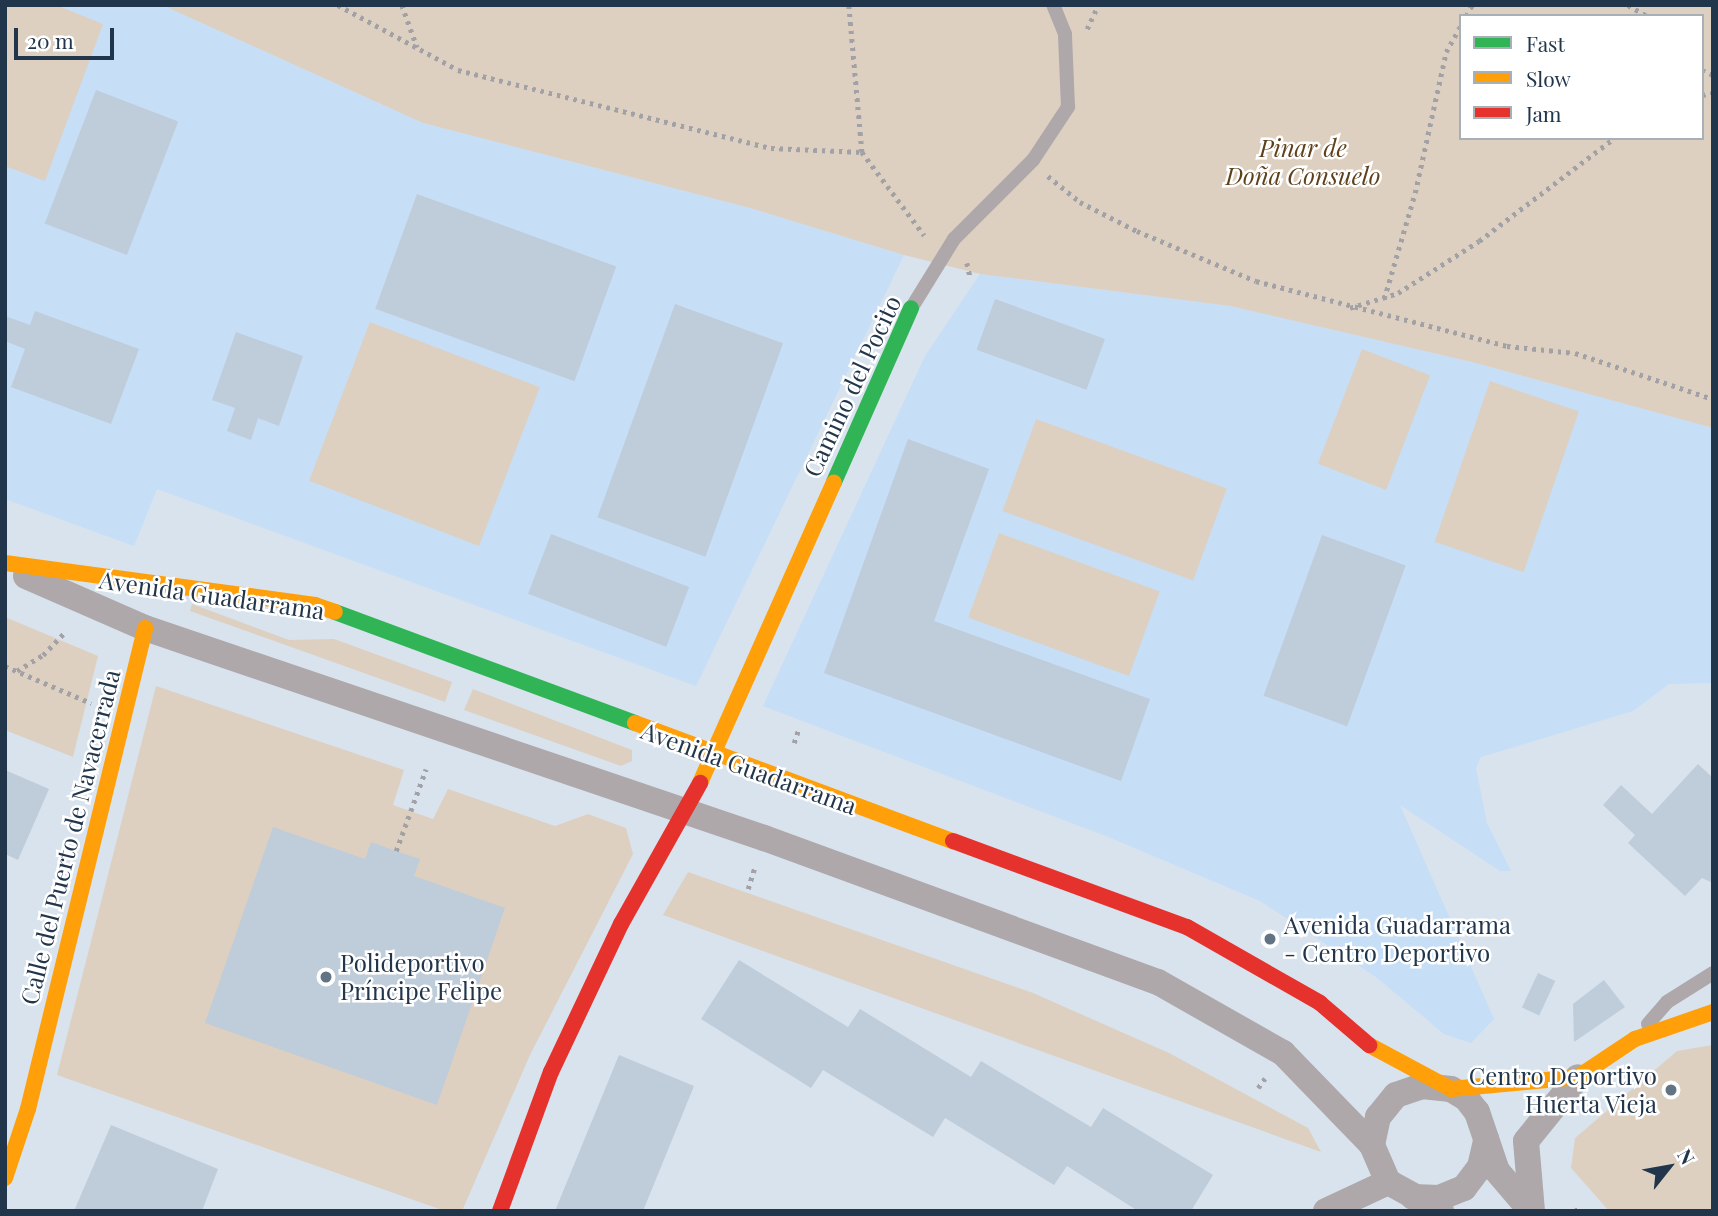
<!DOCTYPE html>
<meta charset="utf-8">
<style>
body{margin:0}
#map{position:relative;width:1718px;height:1216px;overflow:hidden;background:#d8e3ee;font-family:"Playfair Display",serif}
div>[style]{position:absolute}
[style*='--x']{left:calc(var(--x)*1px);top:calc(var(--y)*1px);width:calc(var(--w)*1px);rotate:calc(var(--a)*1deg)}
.built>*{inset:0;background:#c6def6}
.green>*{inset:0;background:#ddd0c1;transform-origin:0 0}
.building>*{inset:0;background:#bfccda;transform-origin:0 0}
.path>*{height:4.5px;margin-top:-2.25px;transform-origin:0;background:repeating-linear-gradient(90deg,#a2a1a6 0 3.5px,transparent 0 8.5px)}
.lane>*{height:14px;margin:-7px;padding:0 7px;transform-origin:7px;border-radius:7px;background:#aea8aa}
.street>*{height:26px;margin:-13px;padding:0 13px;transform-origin:13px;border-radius:13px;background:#aea8aa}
.fast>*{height:16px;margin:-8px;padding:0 8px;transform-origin:8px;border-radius:8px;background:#30b455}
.slow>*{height:16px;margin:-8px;padding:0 8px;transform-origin:8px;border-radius:8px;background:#ff9f0a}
.jam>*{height:16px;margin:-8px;padding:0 8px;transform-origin:8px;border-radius:8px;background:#e5322d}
.dots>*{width:19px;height:19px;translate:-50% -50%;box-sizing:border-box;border:4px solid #fff;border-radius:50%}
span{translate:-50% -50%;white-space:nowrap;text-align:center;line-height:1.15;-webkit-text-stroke:5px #fff;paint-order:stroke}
.park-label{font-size:24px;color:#5e401b;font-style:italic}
.street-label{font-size:24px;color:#22364b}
.poi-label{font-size:24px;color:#22364b}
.left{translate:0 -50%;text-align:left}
.right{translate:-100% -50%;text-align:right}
.frame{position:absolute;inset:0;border:7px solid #22364b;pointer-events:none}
.legend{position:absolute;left:1459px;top:14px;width:245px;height:126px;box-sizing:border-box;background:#fff;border:2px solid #a7afb7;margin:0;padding:9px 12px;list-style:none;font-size:21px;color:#22364b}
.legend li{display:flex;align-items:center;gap:14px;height:35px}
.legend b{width:35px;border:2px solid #a7afb7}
.north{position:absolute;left:1634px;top:1132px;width:70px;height:70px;-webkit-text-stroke:5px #fff;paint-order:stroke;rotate:59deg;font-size:19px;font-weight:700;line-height:28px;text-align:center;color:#22364b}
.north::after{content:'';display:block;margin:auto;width:24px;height:32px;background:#22364b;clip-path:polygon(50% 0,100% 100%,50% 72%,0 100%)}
.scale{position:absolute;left:14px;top:28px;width:100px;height:32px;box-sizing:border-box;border:4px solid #22364b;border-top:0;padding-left:9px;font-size:21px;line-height:24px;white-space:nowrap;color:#22364b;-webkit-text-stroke:5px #fff;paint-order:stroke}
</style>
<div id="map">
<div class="built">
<div style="clip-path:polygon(5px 5px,162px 5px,423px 123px,750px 208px,904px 255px,696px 686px,157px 489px,134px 546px,5px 499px)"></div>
<div style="clip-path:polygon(980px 274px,1230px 306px,1472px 362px,1713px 428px,1713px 683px,1669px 684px,1633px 711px,1481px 757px,1476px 768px,1487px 823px,1511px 871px,1500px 871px,1400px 805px,1494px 1019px,1471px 1043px,1444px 1034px,1376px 977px,1260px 901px,1106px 836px,763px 706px,925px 356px)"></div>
</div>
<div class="green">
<div style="clip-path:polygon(5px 5px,56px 5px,103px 24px,45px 181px,5px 166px)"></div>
<div style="clip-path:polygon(evenodd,162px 5px,1713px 5px,1713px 428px,1472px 362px,1230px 306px,980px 274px,904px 255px,750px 208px,423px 123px,162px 5px,1461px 16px,1702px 16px,1702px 138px,1461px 138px,1461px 16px)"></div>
<div style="left:370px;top:322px;width:182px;height:170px;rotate:21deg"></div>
<div style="left:1362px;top:349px;width:73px;height:123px;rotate:21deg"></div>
<div style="left:1490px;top:381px;width:94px;height:170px;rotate:19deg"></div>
<div style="left:1036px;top:419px;width:203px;height:98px;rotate:20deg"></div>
<div style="left:999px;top:533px;width:171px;height:90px;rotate:20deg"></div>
<div style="clip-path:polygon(192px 604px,289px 640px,334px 639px,452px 682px,445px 702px,190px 611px)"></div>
<div style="clip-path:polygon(5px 617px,98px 656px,73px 757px,5px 730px)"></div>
<div style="clip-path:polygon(156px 686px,404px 770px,393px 805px,433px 819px,448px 789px,555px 826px,588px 814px,626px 828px,633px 854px,530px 1055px,462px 1211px,445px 1211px,57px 1075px)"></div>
<div style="clip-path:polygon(473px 689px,632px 750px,632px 761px,621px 766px,464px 710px)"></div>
<div style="clip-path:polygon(688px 872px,1033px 993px,1169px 1053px,1308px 1128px,1321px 1152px,663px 915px)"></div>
<div style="clip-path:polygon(1713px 1045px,1713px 1211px,1609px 1211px,1571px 1168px,1575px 1138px,1677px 1051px)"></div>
</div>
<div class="building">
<div style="left:96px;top:90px;width:88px;height:143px;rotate:21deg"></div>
<div style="left:417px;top:194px;width:212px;height:122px;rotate:20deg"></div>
<div style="left:995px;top:299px;width:117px;height:54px;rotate:20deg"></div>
<div style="left:675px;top:304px;width:115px;height:227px;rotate:20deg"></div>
<div style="clip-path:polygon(35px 311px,139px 349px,111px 424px,11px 387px,25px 349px,5px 341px,5px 316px,30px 325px)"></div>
<div style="clip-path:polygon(236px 332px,303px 356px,279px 426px,258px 418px,251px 440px,227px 431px,235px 408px,212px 400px)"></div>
<div style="clip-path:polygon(908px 439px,989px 469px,934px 621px,1150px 699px,1121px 781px,824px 673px)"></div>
<div style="left:551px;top:534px;width:148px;height:64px;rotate:21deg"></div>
<div style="left:1322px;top:535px;width:89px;height:171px;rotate:20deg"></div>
<div style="clip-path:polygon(1698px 764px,1713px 778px,1713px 883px,1702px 878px,1685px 896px,1628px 843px,1635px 835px,1603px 805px,1621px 785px,1652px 814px)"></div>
<div style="clip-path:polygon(5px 770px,49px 789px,18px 860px,5px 854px)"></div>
<div style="clip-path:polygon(273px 827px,365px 859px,371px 842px,396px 851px,420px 859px,414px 876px,505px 908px,437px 1105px,205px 1023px)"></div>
<div style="clip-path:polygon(739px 960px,848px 1027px,860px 1009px,971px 1077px,981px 1061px,1091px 1127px,1103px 1108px,1213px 1175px,1191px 1211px,1138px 1211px,1067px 1166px,1054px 1185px,945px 1118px,933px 1137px,823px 1070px,811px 1088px,701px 1019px)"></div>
<div style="left:1538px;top:973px;width:19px;height:38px;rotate:25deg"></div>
<div style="clip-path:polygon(1604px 980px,1625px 1007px,1574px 1042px,1573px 1004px)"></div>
<div style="clip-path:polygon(619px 1055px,694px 1086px,643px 1211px,555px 1211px)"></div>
<div style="clip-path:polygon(111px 1125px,218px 1169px,202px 1211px,74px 1211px)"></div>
</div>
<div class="path">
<div style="--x:338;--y:5;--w:136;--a:28.4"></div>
<div style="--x:458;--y:70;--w:323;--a:14"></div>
<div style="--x:771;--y:148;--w:91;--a:2.5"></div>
<div style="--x:862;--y:152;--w:104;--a:53.2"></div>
<div style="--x:402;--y:5;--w:45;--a:70.3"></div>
<div style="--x:849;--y:5;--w:148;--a:84.9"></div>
<div style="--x:1628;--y:5;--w:22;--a:30"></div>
<div style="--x:1466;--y:16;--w:13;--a:-61"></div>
<div style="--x:1087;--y:29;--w:26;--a:-65"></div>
<div style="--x:1702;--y:70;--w:12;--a:24"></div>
<div style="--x:1702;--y:95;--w:11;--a:-10"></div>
<div style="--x:1048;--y:176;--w:41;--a:39.1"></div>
<div style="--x:1080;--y:202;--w:64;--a:27"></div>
<div style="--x:1137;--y:231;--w:129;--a:22.8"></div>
<div style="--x:1256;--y:281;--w:259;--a:14.5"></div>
<div style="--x:1507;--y:346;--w:68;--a:5.9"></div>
<div style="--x:1575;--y:353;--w:145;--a:18.4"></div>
<div style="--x:967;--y:263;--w:13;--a:77"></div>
<div style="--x:1384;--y:299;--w:110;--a:-73.7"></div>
<div style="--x:1415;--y:193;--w:144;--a:-77.6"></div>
<div style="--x:1446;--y:52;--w:31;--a:-61"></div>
<div style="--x:1350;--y:308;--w:50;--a:-17.4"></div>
<div style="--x:1398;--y:293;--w:96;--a:-32.7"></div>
<div style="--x:1479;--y:241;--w:170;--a:-37.3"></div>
<div style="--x:5;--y:666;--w:94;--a:23.3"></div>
<div style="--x:17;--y:671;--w:31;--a:-32"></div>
<div style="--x:43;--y:655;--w:30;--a:-46"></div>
<div style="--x:794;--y:743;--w:13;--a:-72"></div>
<div style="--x:396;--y:851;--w:87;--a:-69.9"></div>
<div style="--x:748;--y:889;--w:24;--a:-73"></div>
<div style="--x:1258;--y:1088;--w:12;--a:-55"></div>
<div style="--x:1575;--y:1211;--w:6;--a:-39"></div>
</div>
<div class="lane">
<div style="--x:912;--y:307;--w:80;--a:-58.3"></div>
<div style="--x:954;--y:239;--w:112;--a:-45"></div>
<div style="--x:1033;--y:160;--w:64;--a:-56.6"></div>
<div style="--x:1068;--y:107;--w:73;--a:-92.4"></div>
<div style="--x:1065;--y:34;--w:31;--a:-112"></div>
<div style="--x:1648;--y:1024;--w:29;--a:-49"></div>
<div style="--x:1667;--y:1002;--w:54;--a:-32.2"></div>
</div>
<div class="street">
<div style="--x:26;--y:576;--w:130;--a:23.6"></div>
<div style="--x:145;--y:628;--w:654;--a:18.74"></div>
<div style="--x:764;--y:838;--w:419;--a:20.1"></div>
<div style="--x:1158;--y:982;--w:144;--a:29.6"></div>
<div style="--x:1283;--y:1053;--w:128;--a:45.9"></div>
<div style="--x:1413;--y:1197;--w:26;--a:2"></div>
<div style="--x:1439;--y:1198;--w:27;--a:-22"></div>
<div style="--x:1464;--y:1188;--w:26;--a:-53"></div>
<div style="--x:1480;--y:1167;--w:28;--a:-77"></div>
<div style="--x:1326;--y:1211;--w:68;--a:-25.1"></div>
<div style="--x:1441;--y:1211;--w:60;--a:-151.3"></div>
<div style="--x:1388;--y:1182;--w:40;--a:-113.4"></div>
<div style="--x:1372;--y:1145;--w:29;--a:-78"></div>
<div style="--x:1378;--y:1117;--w:28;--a:-51"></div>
<div style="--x:1396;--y:1095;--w:28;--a:-19"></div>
<div style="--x:1422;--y:1086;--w:29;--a:6"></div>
<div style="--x:1451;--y:1089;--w:17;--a:31"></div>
<div style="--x:1466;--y:1098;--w:18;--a:52"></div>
<div style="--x:1477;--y:1112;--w:62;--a:71.3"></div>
<div style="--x:1497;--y:1171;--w:52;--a:49.6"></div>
<div style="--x:1532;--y:1211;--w:70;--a:-94.9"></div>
<div style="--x:1526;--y:1141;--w:82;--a:-50.9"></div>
</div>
<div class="fast">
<div style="--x:834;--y:482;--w:190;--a:-66.1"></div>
<div style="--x:335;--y:612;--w:320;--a:20.3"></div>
</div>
<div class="slow">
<div style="--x:5;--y:563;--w:313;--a:7.7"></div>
<div style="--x:315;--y:605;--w:21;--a:19"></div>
<div style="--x:635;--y:723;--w:339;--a:20.4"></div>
<div style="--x:700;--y:783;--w:329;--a:-66"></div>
<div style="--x:1369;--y:1045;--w:93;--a:28.2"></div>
<div style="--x:1451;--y:1089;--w:128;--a:-5.4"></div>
<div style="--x:1578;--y:1077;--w:69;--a:-33.7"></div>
<div style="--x:1635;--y:1039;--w:83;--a:-19.1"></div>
<div style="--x:5;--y:1178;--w:73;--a:-71.6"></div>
<div style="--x:28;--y:1109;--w:495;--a:-76.3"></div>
</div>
<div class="jam">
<div style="--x:953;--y:841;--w:249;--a:20.2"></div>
<div style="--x:1187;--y:927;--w:153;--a:29.7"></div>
<div style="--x:1320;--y:1003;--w:65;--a:40.6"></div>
<div style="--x:500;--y:1211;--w:148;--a:-69.9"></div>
<div style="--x:551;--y:1072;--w:164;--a:-64.7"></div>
<div style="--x:621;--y:924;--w:162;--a:-60.7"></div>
</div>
<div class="dots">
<div style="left:1270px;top:939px;background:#627384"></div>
<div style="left:326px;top:977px;background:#627384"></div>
<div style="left:1671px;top:1090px;background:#627384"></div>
</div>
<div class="park-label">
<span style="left:1303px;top:162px">Pinar de<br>Doña Consuelo</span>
</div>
<div class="street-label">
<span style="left:852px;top:386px;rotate:-65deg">Camino del Pocito</span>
<span style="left:212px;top:595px;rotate:8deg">Avenida Guadarrama</span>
<span style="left:749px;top:768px;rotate:20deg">Avenida Guadarrama</span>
<span style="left:70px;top:837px;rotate:-76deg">Calle del Puerto de Navacerrada</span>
</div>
<div class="poi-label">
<span class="left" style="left:1284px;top:939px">Avenida Guadarrama<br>- Centro Deportivo</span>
<span class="left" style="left:340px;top:977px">Polideportivo<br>Príncipe Felipe</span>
<span class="right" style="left:1657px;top:1090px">Centro Deportivo<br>Huerta Vieja</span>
</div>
<div class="frame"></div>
<ul class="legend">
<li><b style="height:9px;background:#30b455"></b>Fast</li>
<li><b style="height:9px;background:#ff9f0a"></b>Slow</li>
<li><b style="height:9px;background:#e5322d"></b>Jam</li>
</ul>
<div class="north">N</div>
<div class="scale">20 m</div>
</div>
